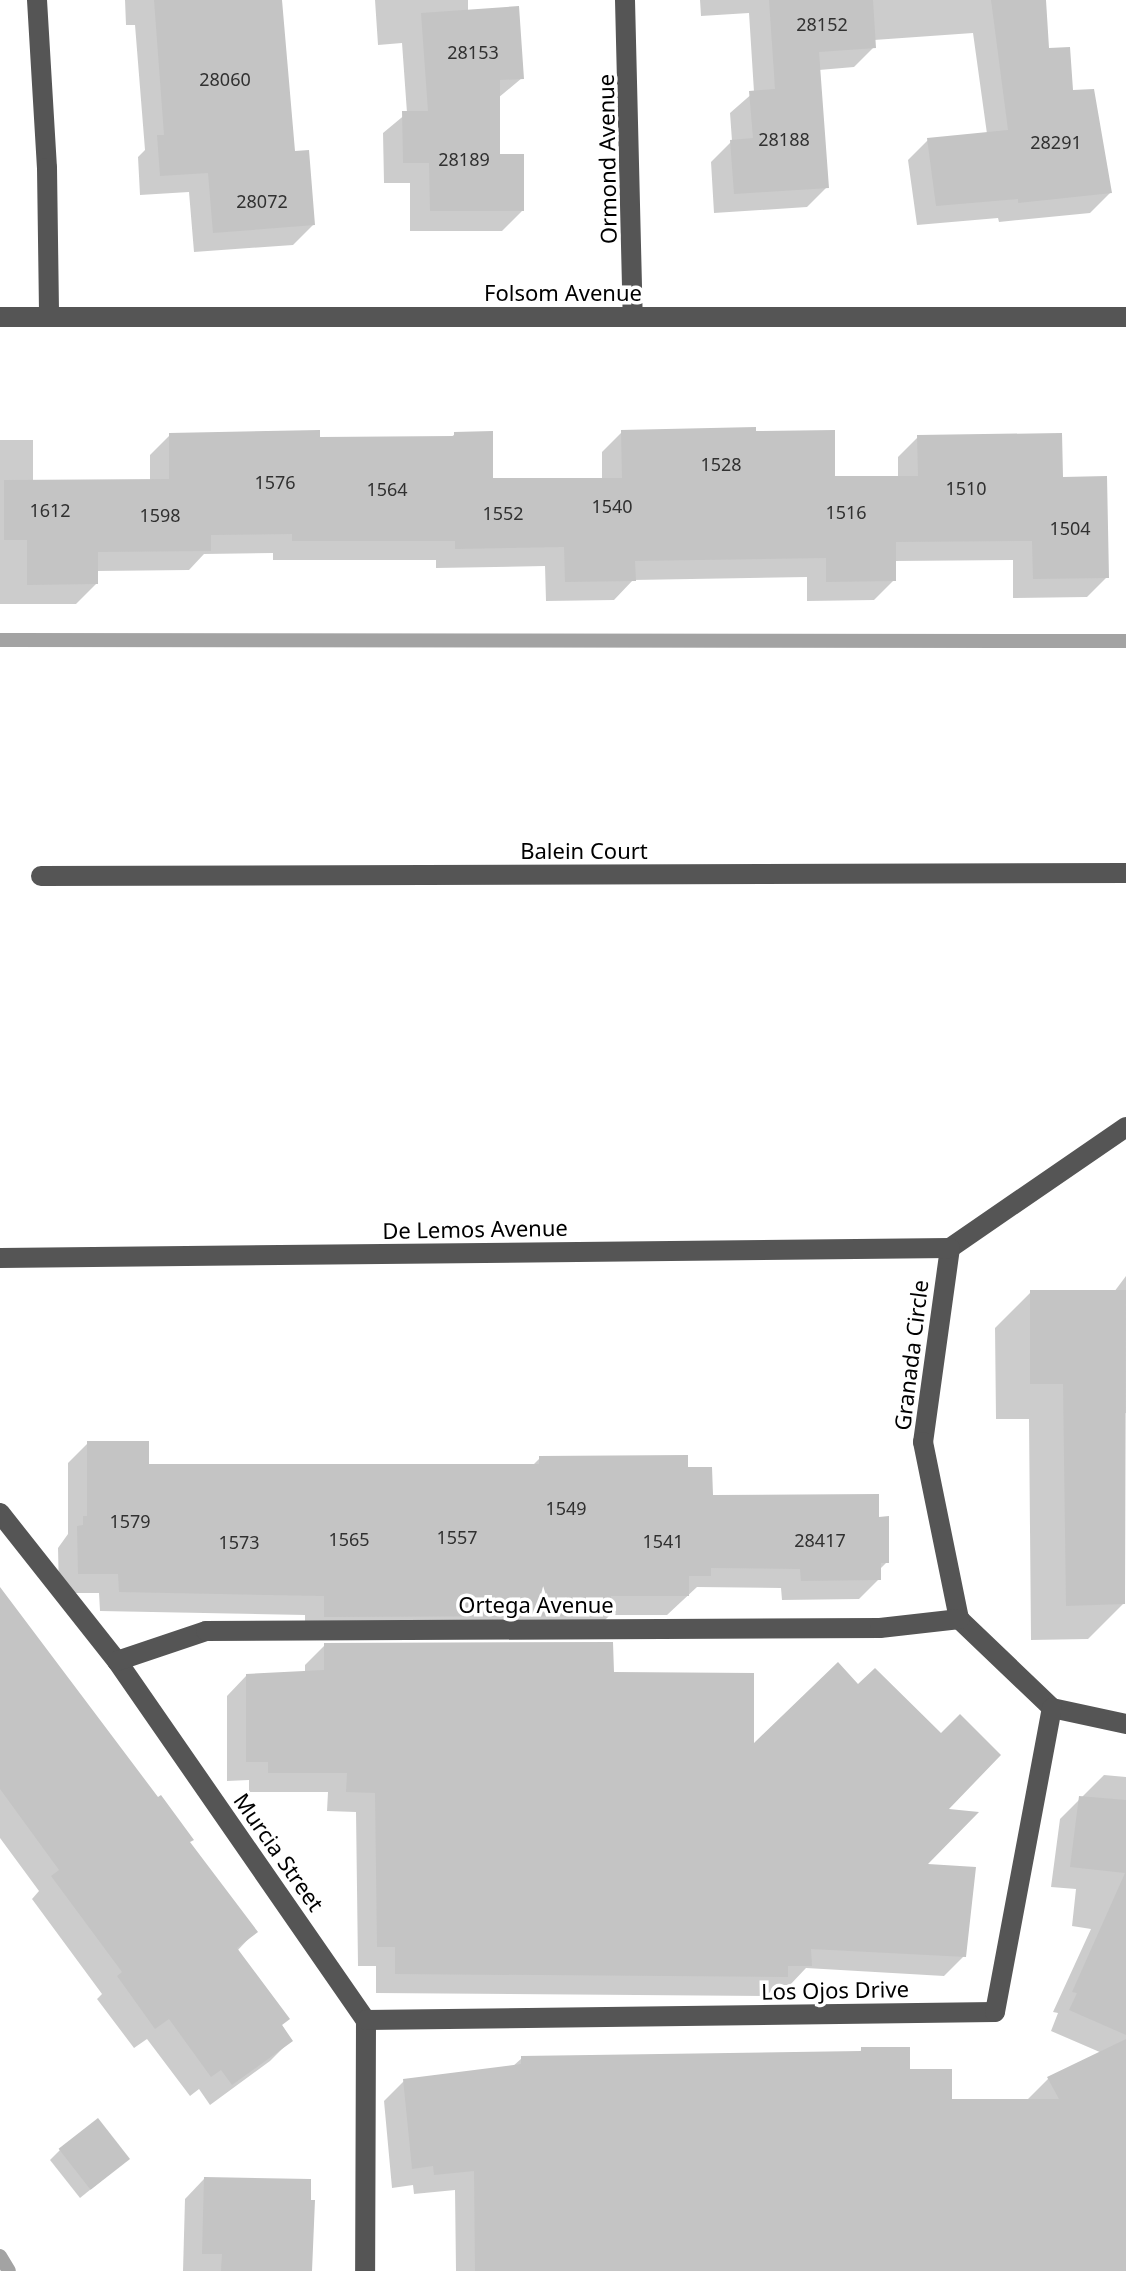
<!DOCTYPE html>
<style>
body{margin:0}
#map{position:relative;width:1126px;height:2271px;overflow:hidden;background:#fff;font-family:"Noto Sans",sans-serif}
div>[style]{position:absolute}
[style*='--x']{left:calc(var(--x)*1px);top:calc(var(--y)*1px);width:calc(var(--w)*1px);rotate:calc(var(--a)*1deg)}
.shadow>*{inset:0;background:#0003}
.stream>*{height:14px;margin:-7px;padding:0 7px;transform-origin:7px;border-radius:7px;background:#a3a3a3}
.building>*{inset:0;background:#c4c4c4;transform-origin:0 0}
.minor>*{height:20px;margin:-10px;padding:0 10px;transform-origin:10px;border-radius:10px;background:#555}
span{translate:-50% -50%;white-space:nowrap;text-align:center;line-height:1.15;-webkit-text-stroke:7px #fff;paint-order:stroke}
.number-label{font-size:18px;color:#313131}
.number-label span{-webkit-text-stroke-width:0}
.street-label{font-size:22px;color:#000}
</style>
<div id="map">
<div class="shadow">
<div style="clip-path:polygon(125px 0,264px 0,293px 153px,313px 225px,293px 245px,194px 252px,189px 192px,140px 195px,138px 157px,145px 150px,135px 25px,126px 25px)"></div>
<div style="clip-path:polygon(375px 0,468px 0,468px 12px,522px 78px,498px 98px,498px 156px,522px 211px,502px 231px,410px 231px,410px 183px,384px 183px,383px 133px,407px 113px,402px 43px,378px 45px)"></div>
<div style="clip-path:polygon(700px 0,1044px 0,1048px 51px,1071px 92px,1110px 193px,1090px 213px,999px 222px,998px 218px,917px 225px,908px 160px,928px 140px,987px 134px,973px 33px,874px 40px,874px 47px,854px 67px,819px 70px,827px 187px,807px 207px,714px 213px,711px 162px,732px 141px,730px 113px,754px 92px,749px 13px,701px 16px)"></div>
<div style="clip-path:polygon(622px 432px,755px 433px,833px 478px,898px 478px,898px 457px,918px 437px,1061px 479px,1107px 577px,1087px 597px,1013px 598px,1013px 560px,894px 561px,894px 580px,874px 600px,807px 601px,807px 577px,633px 580px,614px 600px,546px 601px,545px 566px,436px 568px,436px 560px,273px 560px,273px 553px,204px 554px,189px 570px,96px 571px,96px 584px,76px 604px,0 604px,0 440px,33px 440px,33px 482px,150px 481px,150px 455px,170px 435px,318px 439px,450px 438px,455px 434px,491px 480px,602px 480px,602px 452px)"></div>
<div style="clip-path:polygon(1126px 1276px,1126px 1413px,1122px 1414px,1123px 1604px,1088px 1639px,1031px 1640px,1029px 1419px,996px 1419px,995px 1328px,1031px 1292px,1114px 1292px)"></div>
<div style="clip-path:polygon(88px 1443px,147px 1466px,532px 1466px,540px 1458px,686px 1469px,711px 1497px,877px 1519px,887px 1562px,879px 1570px,879px 1579px,859px 1599px,782px 1600px,781px 1588px,697px 1587px,667px 1615px,610px 1615px,590px 1635px,305px 1637px,305px 1615px,100px 1611px,99px 1593px,59px 1593px,58px 1548px,68px 1534px,68px 1463px)"></div>
<div style="clip-path:polygon(0 1589px,255px 1932px,237px 1951px,291px 2040px,270px 2061px,210px 2105px,199px 2089px,190px 2096px,147px 2039px,134px 2048px,97px 1999px,102px 1994px,32px 1899px,39px 1891px,0 1838px)"></div>
<div style="clip-path:polygon(325px 1645px,612px 1674px,752px 1747px,944px 1811px,924px 1866px,964px 1956px,944px 1976px,806px 1968px,790px 1985px,777px 1985px,766px 1996px,376px 1993px,376px 1966px,358px 1966px,356px 1812px,327px 1811px,328px 1792px,249px 1792px,249px 1780px,227px 1781px,227px 1696px,246px 1676px,305px 1673px,305px 1665px)"></div>
<div style="clip-path:polygon(1104px 1775px,1126px 1777px,1126px 2271px,456px 2271px,455px 2190px,414px 2194px,413px 2185px,392px 2188px,384px 2101px,404px 2081px,512px 2067px,522px 2058px,859px 2053px,862px 2049px,908px 2071px,950px 2101px,1028px 2099px,1048px 2079px,1102px 2053px,1051px 2031px,1058px 2013px,1053px 2012px,1091px 1929px,1072px 1926px,1076px 1889px,1051px 1887px,1060px 1819px)"></div>
<div style="clip-path:polygon(60px 2150px,128px 2159px,80px 2198px,50px 2160px)"></div>
<div style="clip-path:polygon(204px 2179px,296px 2271px,183px 2271px,185px 2199px)"></div>
</div>
<div class="stream">
<div style="--x:0;--y:640;--w:1126;--a:0.05"></div>
<div style="--x:0;--y:2256;--w:17;--a:59"></div>
</div>
<div class="building">
<div style="clip-path:polygon(154px 0,282px 0,295px 151px,309px 150px,315px 225px,213px 233px,208px 173px,160px 176px,157px 135px,164px 135px)"></div>
<div style="clip-path:polygon(769px 0,873px 0,876px 48px,819px 52px,829px 188px,734px 194px,730px 140px,753px 138px,749px 91px,775px 89px)"></div>
<div style="clip-path:polygon(991px 0,1046px 0,1049px 48px,1070px 47px,1073px 90px,1094px 89px,1112px 193px,1018px 203px,1018px 199px,936px 206px,927px 138px,1008px 130px)"></div>
<div style="clip-path:polygon(519px 6px,524px 79px,500px 80px,500px 154px,524px 154px,524px 211px,430px 211px,429px 163px,403px 163px,402px 111px,428px 111px,421px 13px)"></div>
<div style="clip-path:polygon(756px 427px,756px 431px,835px 430px,835px 476px,918px 476px,917px 435px,1062px 433px,1063px 477px,1107px 476px,1109px 578px,1033px 579px,1032px 541px,896px 542px,896px 581px,826px 582px,826px 558px,635px 561px,636px 581px,565px 582px,564px 547px,455px 549px,455px 541px,292px 541px,292px 534px,211px 535px,211px 551px,98px 552px,98px 584px,27px 585px,27px 540px,4px 540px,4px 480px,169px 479px,169px 433px,320px 430px,320px 437px,454px 436px,454px 432px,493px 431px,493px 478px,622px 478px,621px 430px)"></div>
<div style="clip-path:polygon(1030px 1290px,1126px 1290px,1125px 1604px,1066px 1606px,1063px 1384px,1030px 1384px)"></div>
<div style="clip-path:polygon(87px 1441px,149px 1441px,149px 1464px,539px 1464px,539px 1456px,688px 1455px,688px 1467px,712px 1467px,713px 1495px,879px 1494px,879px 1517px,889px 1516px,889px 1563px,881px 1563px,881px 1580px,801px 1581px,800px 1569px,711px 1568px,711px 1576px,689px 1576px,689px 1596px,611px 1596px,612px 1616px,324px 1617px,324px 1596px,119px 1592px,118px 1574px,78px 1574px,77px 1526px,83px 1525px,83px 1516px,87px 1516px)"></div>
<div style="clip-path:polygon(0 1587px,158px 1797px,161px 1795px,194px 1840px,190px 1842px,258px 1932px,237px 1948px,290px 2019px,282px 2025px,293px 2041px,232px 2085px,221px 2070px,211px 2077px,169px 2019px,155px 2029px,117px 1976px,122px 1972px,51px 1876px,59px 1870px,0 1789px)"></div>
<div style="clip-path:polygon(613px 1642px,614px 1672px,754px 1673px,754px 1743px,838px 1662px,858px 1684px,875px 1668px,941px 1733px,960px 1714px,1001px 1755px,949px 1809px,979px 1812px,928px 1864px,976px 1867px,966px 1957px,811px 1949px,812px 1966px,788px 1966px,788px 1977px,395px 1974px,395px 1947px,377px 1947px,375px 1793px,346px 1792px,347px 1773px,268px 1773px,268px 1762px,246px 1762px,246px 1674px,324px 1670px,324px 1643px)"></div>
<div style="clip-path:polygon(1079px 1796px,1126px 1800px,1126px 2035px,1069px 2010px,1077px 1993px,1072px 1992px,1125px 1873px,1070px 1867px)"></div>
<div style="clip-path:polygon(1126px 2039px,1126px 2271px,475px 2271px,474px 2171px,434px 2175px,433px 2166px,412px 2169px,403px 2079px,521px 2064px,521px 2056px,861px 2051px,861px 2047px,910px 2047px,910px 2069px,952px 2069px,952px 2099px,1059px 2099px,1047px 2077px)"></div>
<div style="left:98px;top:2118px;width:52px;height:50px;rotate:52deg"></div>
<div style="clip-path:polygon(204px 2177px,311px 2179px,311px 2200px,315px 2200px,312px 2271px,221px 2271px,222px 2254px,202px 2254px)"></div>
</div>
<div class="minor">
<div style="--x:37;--y:0;--w:168;--a:86.6"></div>
<div style="--x:47;--y:168;--w:148;--a:89.2"></div>
<div style="--x:625;--y:0;--w:317;--a:88.6"></div>
<div style="--x:0;--y:317;--w:1126;--a:0"></div>
<div style="--x:41;--y:876;--w:1085;--a:-0.16"></div>
<div style="--x:1126;--y:1127;--w:214;--a:145.5"></div>
<div style="--x:950;--y:1248;--w:196;--a:97.9"></div>
<div style="--x:923;--y:1442;--w:181;--a:78.5"></div>
<div style="--x:959;--y:1619;--w:129;--a:43.7"></div>
<div style="--x:1052;--y:1708;--w:76;--a:12.2"></div>
<div style="--x:0;--y:1258;--w:950;--a:-0.6"></div>
<div style="--x:0;--y:1513;--w:189;--a:51.7"></div>
<div style="--x:117;--y:1661;--w:437;--a:55.3"></div>
<div style="--x:366;--y:2020;--w:251;--a:90.2"></div>
<div style="--x:117;--y:1661;--w:94;--a:-18.6"></div>
<div style="--x:206;--y:1631;--w:674;--a:-0.26"></div>
<div style="--x:880;--y:1628;--w:80;--a:-6.5"></div>
<div style="--x:366;--y:2020;--w:629;--a:-0.73"></div>
<div style="--x:995;--y:2012;--w:309;--a:-79.4"></div>
</div>
<div class="number-label">
<span style="left:822px;top:24px">28152</span>
<span style="left:473px;top:52px">28153</span>
<span style="left:225px;top:79px">28060</span>
<span style="left:784px;top:139px">28188</span>
<span style="left:1056px;top:142px">28291</span>
<span style="left:464px;top:159px">28189</span>
<span style="left:262px;top:201px">28072</span>
<span style="left:721px;top:464px">1528</span>
<span style="left:275px;top:482px">1576</span>
<span style="left:966px;top:488px">1510</span>
<span style="left:387px;top:489px">1564</span>
<span style="left:612px;top:506px">1540</span>
<span style="left:50px;top:510px">1612</span>
<span style="left:846px;top:512px">1516</span>
<span style="left:503px;top:513px">1552</span>
<span style="left:160px;top:515px">1598</span>
<span style="left:1070px;top:528px">1504</span>
<span style="left:566px;top:1508px">1549</span>
<span style="left:130px;top:1521px">1579</span>
<span style="left:457px;top:1537px">1557</span>
<span style="left:349px;top:1539px">1565</span>
<span style="left:820px;top:1540px">28417</span>
<span style="left:663px;top:1541px">1541</span>
<span style="left:239px;top:1542px">1573</span>
</div>
<div class="street-label">
<span style="left:607px;top:159px;rotate:-91deg">Ormond Avenue</span>
<span style="left:563px;top:293px">Folsom Avenue</span>
<span style="left:584px;top:851px">Balein Court</span>
<span style="left:475px;top:1229px;rotate:-1deg">De Lemos Avenue</span>
<span style="left:911px;top:1355px;rotate:-83deg">Granada Circle</span>
<span style="left:536px;top:1605px">Ortega Avenue</span>
<span style="left:279px;top:1852px;rotate:55deg">Murcia Street</span>
<span style="left:835px;top:1990px;rotate:-1deg">Los Ojos Drive</span>
</div>
</div>
